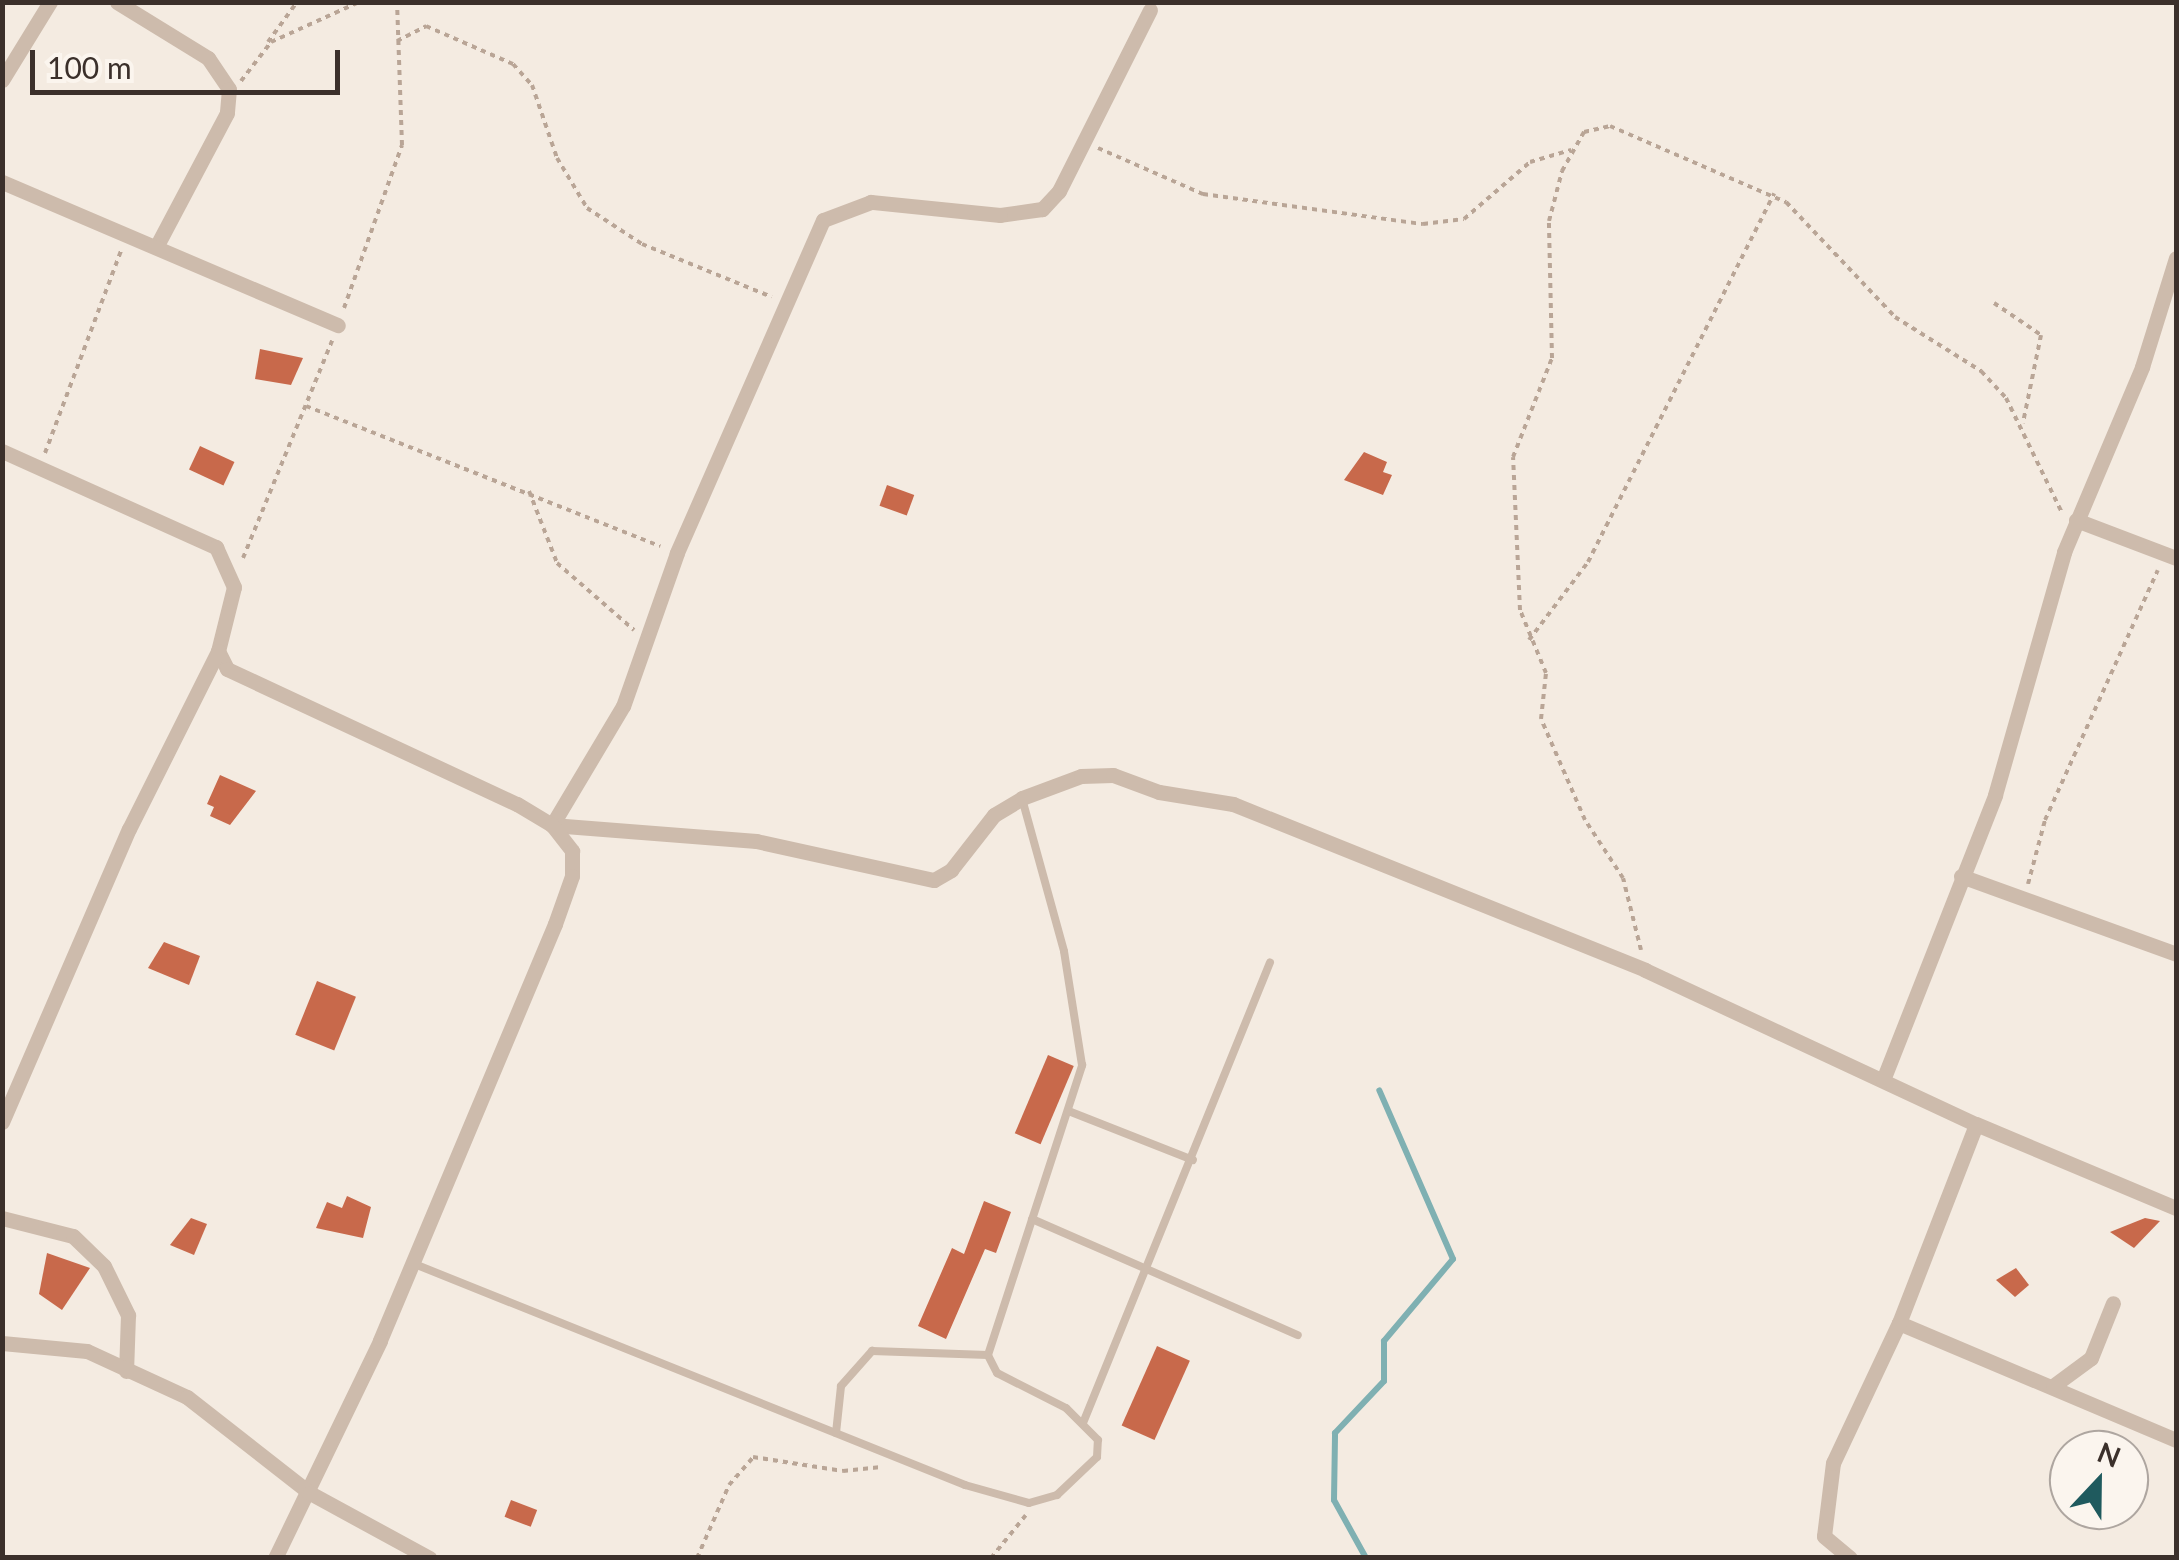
<!DOCTYPE html>
<style>
body{margin:0}
#map{position:relative;width:2179px;height:1560px;overflow:hidden;background:#f4ebe1;font-family:Lato,sans-serif}
div>[style]{position:absolute}
[style*='--x']{left:calc(var(--x)*1px);top:calc(var(--y)*1px);width:calc(var(--w)*1px);rotate:calc(var(--a)*1deg)}
.stream>*{height:6px;margin:-3px;padding:0 3px;transform-origin:3px;border-radius:3px;background:#7fb0b2}
.building>*{inset:0;background:#c8694b;transform-origin:0 0}
.path>*{height:4px;margin-top:-2px;transform-origin:0;background:repeating-linear-gradient(90deg,#b9a596 0 5px,transparent 0 10px)}
.lane>*{height:8px;margin:-4px;padding:0 4px;transform-origin:4px;border-radius:4px;background:#cdbbac}
.street>*{height:15px;margin:-7.5px;padding:0 7.5px;transform-origin:7.5px;border-radius:7.5px;background:#cdbbac}
span{translate:-50% -50%;white-space:nowrap;text-align:center;line-height:1.15;-webkit-text-stroke:8px #fbf5ee;paint-order:stroke}
.frame{position:absolute;inset:0;border:5px solid #3b302b;pointer-events:none}
.north{position:absolute;left:2049px;top:1430px;width:100px;height:100px;box-sizing:border-box;background:#fbf5ee;border:2px solid #aea6a0;border-radius:50%;rotate:22deg;font-size:28px;font-weight:700;line-height:40px;text-align:center;color:#3b302b}
.north::after{content:'';display:block;margin:auto;width:35px;height:45px;background:#1f5a5e;clip-path:polygon(50% 0,100% 100%,50% 72%,0 100%)}
.scale{position:absolute;left:30px;top:50px;width:310px;height:45px;box-sizing:border-box;border:5px solid #3b302b;border-top:0;padding-left:12px;font-size:30px;line-height:35px;white-space:nowrap;color:#3b302b;-webkit-text-stroke:8px #fbf5ee;paint-order:stroke}
</style>
<div id="map">
<div class="stream">
<div style="--x:1366;--y:1558;--w:66;--a:-118.9"></div>
<div style="--x:1334;--y:1500;--w:67;--a:-89.1"></div>
<div style="--x:1335;--y:1433;--w:71;--a:-46.7"></div>
<div style="--x:1384;--y:1381;--w:40;--a:-90"></div>
<div style="--x:1384;--y:1341;--w:107;--a:-49.9"></div>
<div style="--x:1453;--y:1259;--w:184;--a:-113.6"></div>
</div>
<div class="building">
<div style="clip-path:polygon(260px 349px,303px 358px,291px 385px,255px 379px)"></div>
<div style="left:200px;top:446px;width:38px;height:26px;rotate:25deg"></div>
<div style="clip-path:polygon(1364px 452px,1387px 462px,1383px 472px,1392px 475px,1383px 495px,1344px 480px)"></div>
<div style="left:887px;top:485px;width:29px;height:22px;rotate:20deg"></div>
<div style="clip-path:polygon(220px 775px,256px 791px,230px 825px,210px 816px,214px 807px,207px 804px)"></div>
<div style="clip-path:polygon(164px 942px,200px 956px,189px 985px,148px 968px)"></div>
<div style="left:317px;top:981px;width:42px;height:58px;rotate:22deg"></div>
<div style="left:1048px;top:1055px;width:28px;height:85px;rotate:23deg"></div>
<div style="clip-path:polygon(347px 1196px,371px 1207px,363px 1238px,316px 1228px,327px 1202px,342px 1208px)"></div>
<div style="clip-path:polygon(984px 1201px,1011px 1212px,996px 1253px,985px 1249px,946px 1339px,918px 1326px,952px 1248px,964px 1254px)"></div>
<div style="clip-path:polygon(191px 1218px,207px 1224px,194px 1255px,170px 1245px)"></div>
<div style="clip-path:polygon(2145px 1218px,2160px 1221px,2134px 1248px,2110px 1232px)"></div>
<div style="clip-path:polygon(47px 1253px,90px 1268px,62px 1310px,39px 1294px)"></div>
<div style="clip-path:polygon(2016px 1268px,2029px 1285px,2015px 1297px,1996px 1280px)"></div>
<div style="left:1157px;top:1346px;width:36px;height:87px;rotate:24deg"></div>
<div style="left:511px;top:1500px;width:28px;height:18px;rotate:21deg"></div>
</div>
<div class="path">
<div style="--x:397;--y:41;--w:33;--a:-27"></div>
<div style="--x:426;--y:26;--w:95;--a:23.6"></div>
<div style="--x:513;--y:64;--w:28;--a:48"></div>
<div style="--x:532;--y:85;--w:77;--a:71.1"></div>
<div style="--x:557;--y:158;--w:58;--a:59"></div>
<div style="--x:587;--y:208;--w:66;--a:33.2"></div>
<div style="--x:642;--y:244;--w:140;--a:22.2"></div>
<div style="--x:268;--y:42;--w:49;--a:-54.1"></div>
<div style="--x:241;--y:81;--w:49;--a:-52.4"></div>
<div style="--x:271;--y:42;--w:97;--a:-24.4"></div>
<div style="--x:1098;--y:148;--w:115;--a:23.7"></div>
<div style="--x:1203;--y:194;--w:222;--a:7.8"></div>
<div style="--x:1423;--y:224;--w:41;--a:-7"></div>
<div style="--x:1464;--y:219;--w:87;--a:-40.8"></div>
<div style="--x:1530;--y:162;--w:43;--a:-16.3"></div>
<div style="--x:1994;--y:303;--w:57;--a:34.2"></div>
<div style="--x:2041;--y:335;--w:90;--a:101.6"></div>
<div style="--x:344;--y:308;--w:173;--a:-70.4"></div>
<div style="--x:402;--y:145;--w:143;--a:-92"></div>
<div style="--x:306;--y:406;--w:381;--a:21.6"></div>
<div style="--x:45;--y:453;--w:216;--a:-69.4"></div>
<div style="--x:529;--y:491;--w:77;--a:68.7"></div>
<div style="--x:557;--y:563;--w:102;--a:41"></div>
<div style="--x:243;--y:558;--w:235;--a:-67.7"></div>
<div style="--x:1529;--y:640;--w:98;--a:-52.9"></div>
<div style="--x:1588;--y:562;--w:413;--a:-63.2"></div>
<div style="--x:2028;--y:884;--w:66;--a:-75.1"></div>
<div style="--x:2045;--y:820;--w:274;--a:-65.7"></div>
<div style="--x:1641;--y:950;--w:74;--a:-104"></div>
<div style="--x:1623;--y:878;--w:69;--a:-123.2"></div>
<div style="--x:1585;--y:820;--w:110;--a:-113.5"></div>
<div style="--x:1541;--y:719;--w:46;--a:-83.8"></div>
<div style="--x:1546;--y:673;--w:68;--a:-112.4"></div>
<div style="--x:1520;--y:610;--w:153;--a:-92.6"></div>
<div style="--x:1513;--y:457;--w:106;--a:-68.5"></div>
<div style="--x:1552;--y:358;--w:137;--a:-91.3"></div>
<div style="--x:1549;--y:221;--w:52;--a:-75.4"></div>
<div style="--x:1562;--y:171;--w:45;--a:-60.6"></div>
<div style="--x:1584;--y:132;--w:27;--a:-13"></div>
<div style="--x:1610;--y:126;--w:192;--a:23.4"></div>
<div style="--x:1786;--y:202;--w:158;--a:46.5"></div>
<div style="--x:1895;--y:317;--w:102;--a:32.1"></div>
<div style="--x:1981;--y:371;--w:37;--a:47"></div>
<div style="--x:2006;--y:398;--w:126;--a:64"></div>
<div style="--x:697;--y:1558;--w:80;--a:-66.3"></div>
<div style="--x:729;--y:1485;--w:37;--a:-49"></div>
<div style="--x:753;--y:1457;--w:91;--a:8.8"></div>
<div style="--x:843;--y:1471;--w:36;--a:-6"></div>
<div style="--x:991;--y:1558;--w:55;--a:-50.9"></div>
</div>
<div class="lane">
<div style="--x:1071;--y:1112;--w:131;--a:21.5"></div>
<div style="--x:1032;--y:1219;--w:290;--a:23.6"></div>
<div style="--x:412;--y:1263;--w:596;--a:21.87"></div>
<div style="--x:965;--y:1485;--w:66;--a:15.7"></div>
<div style="--x:1029;--y:1503;--w:29;--a:-16"></div>
<div style="--x:1057;--y:1495;--w:55;--a:-43.5"></div>
<div style="--x:1097;--y:1457;--w:17;--a:-87"></div>
<div style="--x:1098;--y:1440;--w:45;--a:-135"></div>
<div style="--x:1066;--y:1408;--w:77;--a:-153.1"></div>
<div style="--x:997;--y:1373;--w:20;--a:-117"></div>
<div style="--x:988;--y:1355;--w:305;--a:-72"></div>
<div style="--x:1082;--y:1065;--w:115;--a:-99"></div>
<div style="--x:1064;--y:951;--w:159;--a:-105.4"></div>
<div style="--x:1083;--y:1423;--w:497;--a:-67.9"></div>
<div style="--x:836;--y:1433;--w:47;--a:-83.9"></div>
<div style="--x:841;--y:1386;--w:47;--a:-48.5"></div>
<div style="--x:872;--y:1351;--w:116;--a:2"></div>
</div>
<div class="street">
<div style="--x:117;--y:2;--w:107;--a:31.6"></div>
<div style="--x:208;--y:58;--w:37;--a:56"></div>
<div style="--x:229;--y:89;--w:24;--a:95"></div>
<div style="--x:227;--y:113;--w:149;--a:117.9"></div>
<div style="--x:1150;--y:10;--w:203;--a:116.7"></div>
<div style="--x:1059;--y:191;--w:25;--a:133"></div>
<div style="--x:1042;--y:209;--w:42;--a:171.9"></div>
<div style="--x:1000;--y:215;--w:130;--a:-174.2"></div>
<div style="--x:871;--y:202;--w:51;--a:159.4"></div>
<div style="--x:823;--y:220;--w:364;--a:113.7"></div>
<div style="--x:677;--y:553;--w:162;--a:109.4"></div>
<div style="--x:623;--y:706;--w:139;--a:120.8"></div>
<div style="--x:552;--y:825;--w:205;--a:4.5"></div>
<div style="--x:756;--y:841;--w:182;--a:12.4"></div>
<div style="--x:934;--y:880;--w:20;--a:-30"></div>
<div style="--x:951;--y:870;--w:70;--a:-52"></div>
<div style="--x:994;--y:815;--w:33;--a:-31"></div>
<div style="--x:1022;--y:798;--w:63;--a:-20.4"></div>
<div style="--x:1081;--y:776;--w:32;--a:-2"></div>
<div style="--x:1113;--y:775;--w:49;--a:20.3"></div>
<div style="--x:1159;--y:792;--w:75;--a:9.2"></div>
<div style="--x:1233;--y:804;--w:444;--a:21.9"></div>
<div style="--x:1645;--y:970;--w:365;--a:25"></div>
<div style="--x:1976;--y:1124;--w:217;--a:22.8"></div>
<div style="--x:2;--y:80;--w:92;--a:-58.4"></div>
<div style="--x:2;--y:182;--w:365;--a:23.1"></div>
<div style="--x:2;--y:451;--w:235;--a:24.2"></div>
<div style="--x:216;--y:547;--w:44;--a:65.8"></div>
<div style="--x:234;--y:587;--w:66;--a:104"></div>
<div style="--x:218;--y:651;--w:20;--a:63"></div>
<div style="--x:227;--y:669;--w:320;--a:25"></div>
<div style="--x:517;--y:804;--w:41;--a:31"></div>
<div style="--x:552;--y:825;--w:33;--a:52"></div>
<div style="--x:572;--y:851;--w:25;--a:90"></div>
<div style="--x:572;--y:876;--w:51;--a:109.5"></div>
<div style="--x:555;--y:924;--w:452;--a:112.8"></div>
<div style="--x:380;--y:1341;--w:241;--a:115.8"></div>
<div style="--x:2076;--y:520;--w:107;--a:20.8"></div>
<div style="--x:1961;--y:876;--w:229;--a:19.9"></div>
<div style="--x:1883;--y:1080;--w:306;--a:-68.5"></div>
<div style="--x:1995;--y:795;--w:253;--a:-74.1"></div>
<div style="--x:2064;--y:552;--w:201;--a:-67.1"></div>
<div style="--x:2142;--y:367;--w:114;--a:-72.7"></div>
<div style="--x:2;--y:1122;--w:319;--a:-66.6"></div>
<div style="--x:129;--y:829;--w:199;--a:-63.4"></div>
<div style="--x:2;--y:1218;--w:73;--a:14.2"></div>
<div style="--x:73;--y:1236;--w:43;--a:44.1"></div>
<div style="--x:104;--y:1266;--w:55;--a:63.9"></div>
<div style="--x:128;--y:1315;--w:56;--a:92"></div>
<div style="--x:1899;--y:1323;--w:301;--a:22.9"></div>
<div style="--x:2;--y:1343;--w:85;--a:5.4"></div>
<div style="--x:87;--y:1351;--w:110;--a:24.7"></div>
<div style="--x:187;--y:1397;--w:156;--a:38"></div>
<div style="--x:310;--y:1493;--w:136;--a:28.6"></div>
<div style="--x:2053;--y:1386;--w:47;--a:-36.4"></div>
<div style="--x:2091;--y:1358;--w:59;--a:-68.2"></div>
<div style="--x:1850;--y:1558;--w:34;--a:-140"></div>
<div style="--x:1824;--y:1536;--w:74;--a:-83"></div>
<div style="--x:1833;--y:1463;--w:155;--a:-64.8"></div>
<div style="--x:1899;--y:1323;--w:213;--a:-68.8"></div>
</div>
<div class="frame"></div>
<div class="north">N</div>
<div class="scale">100 m</div>
</div>
